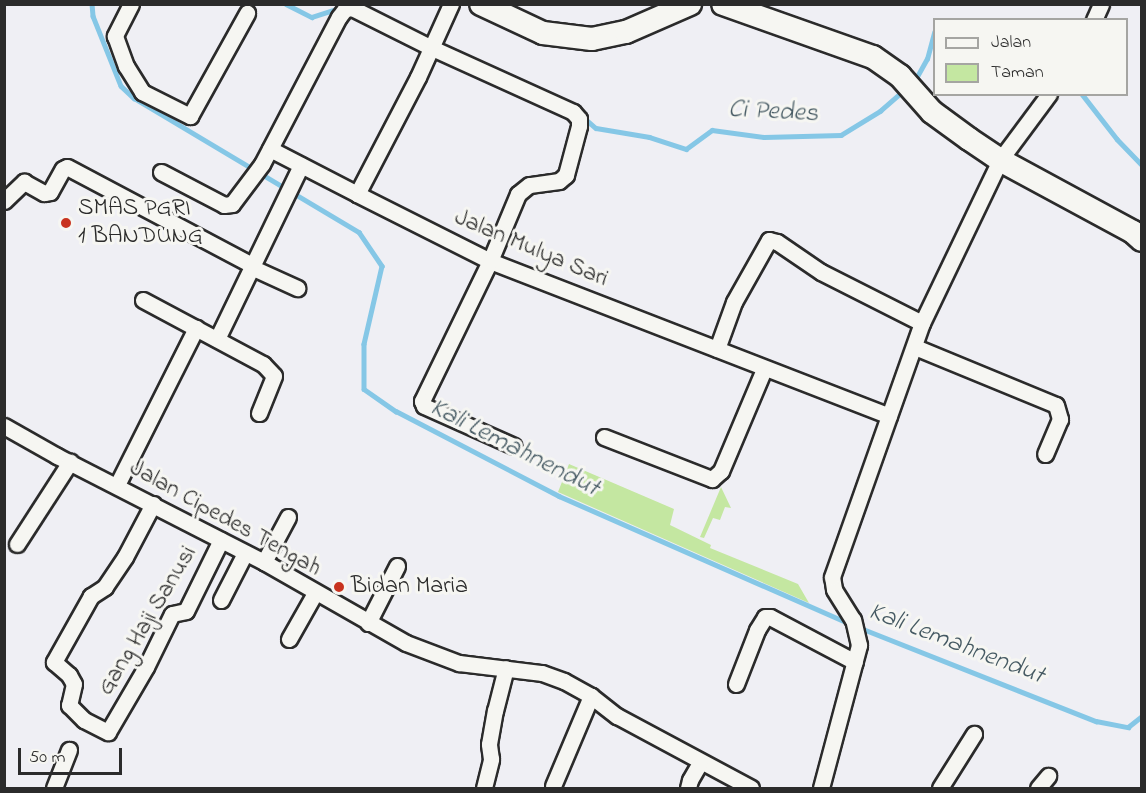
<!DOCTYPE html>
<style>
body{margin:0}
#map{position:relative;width:1146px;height:793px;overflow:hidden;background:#efeff4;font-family:"Indie Flower",sans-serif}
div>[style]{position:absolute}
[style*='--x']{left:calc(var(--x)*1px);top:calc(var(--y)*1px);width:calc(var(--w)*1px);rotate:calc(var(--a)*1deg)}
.green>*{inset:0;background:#c4e7a1}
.stream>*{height:4.5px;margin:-2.25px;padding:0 2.25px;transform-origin:2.25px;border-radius:2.25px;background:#85c7e6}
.roads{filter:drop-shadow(2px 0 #2b2b2b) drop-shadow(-2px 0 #2b2b2b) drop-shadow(0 2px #2b2b2b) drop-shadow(0 -2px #2b2b2b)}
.street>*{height:15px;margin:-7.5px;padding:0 7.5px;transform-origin:7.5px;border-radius:7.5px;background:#f6f6f2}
.secondary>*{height:22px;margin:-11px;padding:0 11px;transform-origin:11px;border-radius:11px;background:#f6f6f2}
.dots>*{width:16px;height:16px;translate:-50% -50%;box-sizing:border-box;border:3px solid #f6f6f2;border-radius:50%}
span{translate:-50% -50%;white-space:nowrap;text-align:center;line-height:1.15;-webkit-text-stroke:6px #f6f6f2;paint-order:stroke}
.poi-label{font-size:24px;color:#2b2b2b}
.left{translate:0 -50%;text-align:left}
.street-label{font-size:24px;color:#2b2b2b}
.water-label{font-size:26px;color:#465a63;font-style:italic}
.frame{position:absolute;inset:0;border:6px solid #2b2b2b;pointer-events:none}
.legend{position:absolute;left:933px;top:18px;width:195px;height:78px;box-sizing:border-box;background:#f6f6f2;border:2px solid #a5a5a2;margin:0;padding:8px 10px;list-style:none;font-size:18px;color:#2b2b2b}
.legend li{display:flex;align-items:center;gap:12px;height:30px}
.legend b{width:30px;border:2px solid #a5a5a2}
.scale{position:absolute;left:18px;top:748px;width:104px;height:27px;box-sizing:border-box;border:3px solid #2b2b2b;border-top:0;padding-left:8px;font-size:18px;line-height:21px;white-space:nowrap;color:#2b2b2b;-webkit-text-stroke:4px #f6f6f2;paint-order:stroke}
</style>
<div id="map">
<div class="green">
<div style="clip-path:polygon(569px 464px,674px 509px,670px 525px,711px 545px,710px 548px,798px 584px,809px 603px,558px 492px)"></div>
<div style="clip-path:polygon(721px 487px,731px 508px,725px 507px,720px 520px,713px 518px,704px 538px,700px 537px)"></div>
</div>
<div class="stream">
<div style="--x:92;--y:4;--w:12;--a:85"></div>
<div style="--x:93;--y:16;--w:75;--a:68.2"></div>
<div style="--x:121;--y:86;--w:18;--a:43"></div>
<div style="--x:134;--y:98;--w:262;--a:30.8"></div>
<div style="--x:359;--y:232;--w:41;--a:55.9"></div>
<div style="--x:382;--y:266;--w:80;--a:103"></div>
<div style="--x:364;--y:344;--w:45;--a:90"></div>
<div style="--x:364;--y:389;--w:39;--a:35"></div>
<div style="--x:396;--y:411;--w:184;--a:27.5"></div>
<div style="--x:559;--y:496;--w:318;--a:23.7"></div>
<div style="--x:286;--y:4;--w:29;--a:27"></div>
<div style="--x:312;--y:17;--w:28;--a:-18"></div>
<div style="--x:914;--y:82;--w:26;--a:-61"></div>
<div style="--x:927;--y:59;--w:28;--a:-75"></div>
<div style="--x:1082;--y:94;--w:57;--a:52.1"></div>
<div style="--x:1117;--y:139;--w:36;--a:46"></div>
<div style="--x:582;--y:116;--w:18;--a:41"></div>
<div style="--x:596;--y:128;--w:54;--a:9.6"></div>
<div style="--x:649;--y:137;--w:39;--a:18"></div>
<div style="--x:686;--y:149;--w:32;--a:-36"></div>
<div style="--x:712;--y:130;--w:52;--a:7.7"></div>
<div style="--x:764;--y:137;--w:77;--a:-1.5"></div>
<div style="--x:841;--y:135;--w:46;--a:-31.6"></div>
<div style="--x:880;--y:111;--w:33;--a:-41"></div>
<div style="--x:858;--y:627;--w:256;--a:21.6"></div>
<div style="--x:1096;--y:721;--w:33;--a:11"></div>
<div style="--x:1128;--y:727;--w:18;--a:-38"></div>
</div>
<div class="roads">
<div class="street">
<div style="--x:131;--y:4;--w:36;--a:117"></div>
<div style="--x:115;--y:36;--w:32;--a:70"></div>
<div style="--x:126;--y:66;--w:31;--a:58"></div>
<div style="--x:142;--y:92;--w:54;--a:26.6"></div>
<div style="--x:190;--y:116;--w:118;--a:-61"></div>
<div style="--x:451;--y:4;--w:80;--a:114.3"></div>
<div style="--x:418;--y:77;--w:132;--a:117.5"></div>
<div style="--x:357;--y:194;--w:149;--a:26.7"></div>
<div style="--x:490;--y:261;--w:428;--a:21.2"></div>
<div style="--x:1094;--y:20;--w:17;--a:-66"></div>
<div style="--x:270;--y:149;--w:98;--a:27.3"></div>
<div style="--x:161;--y:172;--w:71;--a:27.6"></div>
<div style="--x:224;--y:205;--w:8;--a:-7"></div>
<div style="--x:232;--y:204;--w:50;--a:-53.1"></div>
<div style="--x:262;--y:164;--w:166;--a:-62.4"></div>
<div style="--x:339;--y:17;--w:10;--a:-53"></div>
<div style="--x:345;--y:9;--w:7;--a:-8"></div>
<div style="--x:352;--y:8;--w:89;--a:26.6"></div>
<div style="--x:432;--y:48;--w:155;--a:24.4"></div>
<div style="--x:573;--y:112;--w:9;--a:49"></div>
<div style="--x:579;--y:119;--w:7;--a:90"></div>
<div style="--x:579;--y:126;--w:51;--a:104.9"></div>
<div style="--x:566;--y:175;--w:9;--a:139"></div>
<div style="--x:559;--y:181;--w:30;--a:172"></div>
<div style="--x:529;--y:185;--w:14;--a:141"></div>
<div style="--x:518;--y:194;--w:73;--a:112.7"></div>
<div style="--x:490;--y:261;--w:156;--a:115.9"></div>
<div style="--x:422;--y:401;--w:5;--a:68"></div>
<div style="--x:424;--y:406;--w:98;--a:24"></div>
<div style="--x:4;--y:201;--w:28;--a:-44"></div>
<div style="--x:24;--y:182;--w:23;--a:29"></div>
<div style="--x:44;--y:193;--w:6;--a:-9"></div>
<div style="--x:50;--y:192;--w:26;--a:-61"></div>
<div style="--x:63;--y:169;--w:4;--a:-27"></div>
<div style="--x:67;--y:167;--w:209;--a:27.9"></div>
<div style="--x:251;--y:267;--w:51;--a:24.5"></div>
<div style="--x:143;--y:300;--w:136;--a:28.1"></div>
<div style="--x:263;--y:364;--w:16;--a:47"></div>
<div style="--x:274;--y:376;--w:40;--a:112"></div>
<div style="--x:217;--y:339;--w:193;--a:-64.2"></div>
<div style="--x:915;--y:347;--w:152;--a:22.4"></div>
<div style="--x:1056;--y:405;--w:15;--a:74"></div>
<div style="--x:1060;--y:419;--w:38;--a:113"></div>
<div style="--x:717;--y:349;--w:50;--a:-70.1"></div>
<div style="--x:734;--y:302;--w:71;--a:-60.6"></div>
<div style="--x:769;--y:240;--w:8;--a:14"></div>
<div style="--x:777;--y:242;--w:53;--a:34.3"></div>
<div style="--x:821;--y:272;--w:113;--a:26.8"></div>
<div style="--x:4;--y:426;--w:61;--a:29.5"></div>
<div style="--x:57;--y:456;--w:233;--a:27.1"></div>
<div style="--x:264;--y:562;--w:163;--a:29.7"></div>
<div style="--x:406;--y:643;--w:57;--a:20.7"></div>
<div style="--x:459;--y:663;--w:84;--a:6.9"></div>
<div style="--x:542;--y:673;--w:23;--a:20"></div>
<div style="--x:564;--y:681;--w:31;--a:29"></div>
<div style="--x:591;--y:696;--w:33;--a:38"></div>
<div style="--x:617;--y:716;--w:152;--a:28.2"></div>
<div style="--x:604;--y:437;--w:116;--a:21.3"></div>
<div style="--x:712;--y:479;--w:12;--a:-42"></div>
<div style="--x:721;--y:471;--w:111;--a:-67.1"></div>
<div style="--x:117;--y:485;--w:176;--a:-63.3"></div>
<div style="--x:153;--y:504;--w:60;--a:117.8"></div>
<div style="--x:125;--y:557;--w:36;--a:124"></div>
<div style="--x:105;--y:587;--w:17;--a:147"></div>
<div style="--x:91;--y:596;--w:76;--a:119.3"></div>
<div style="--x:54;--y:662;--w:20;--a:41"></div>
<div style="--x:69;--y:675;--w:10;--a:61"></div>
<div style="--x:74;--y:684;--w:22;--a:103"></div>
<div style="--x:69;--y:705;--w:21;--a:45"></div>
<div style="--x:84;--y:720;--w:27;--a:27"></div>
<div style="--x:108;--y:732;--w:75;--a:-59.7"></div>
<div style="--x:146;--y:667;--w:59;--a:-63.9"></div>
<div style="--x:172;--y:614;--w:14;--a:-12"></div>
<div style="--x:186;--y:611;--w:79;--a:-63.8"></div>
<div style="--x:17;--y:544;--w:98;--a:-57.1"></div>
<div style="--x:264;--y:562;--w:51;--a:-61.9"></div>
<div style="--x:221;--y:600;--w:53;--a:-62.9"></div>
<div style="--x:368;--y:623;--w:64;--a:-63"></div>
<div style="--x:289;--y:639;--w:53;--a:-60.5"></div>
<div style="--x:736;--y:684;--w:58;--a:-68.7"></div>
<div style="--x:757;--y:630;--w:15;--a:-58"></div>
<div style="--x:765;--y:617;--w:5;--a:0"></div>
<div style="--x:770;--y:617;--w:96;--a:27.9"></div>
<div style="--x:553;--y:786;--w:98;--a:-67.1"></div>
<div style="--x:54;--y:788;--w:41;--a:-68.5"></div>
<div style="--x:484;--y:788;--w:30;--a:-76"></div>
<div style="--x:491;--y:759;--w:15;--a:-98"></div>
<div style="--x:489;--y:744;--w:34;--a:-80"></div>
<div style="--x:495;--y:711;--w:44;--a:-75.7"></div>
<div style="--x:688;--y:788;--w:8;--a:-76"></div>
<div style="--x:690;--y:780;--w:20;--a:-60"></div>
<div style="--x:821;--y:788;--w:148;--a:-75.1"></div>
<div style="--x:859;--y:645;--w:26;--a:-103"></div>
<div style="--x:853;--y:620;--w:36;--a:-122"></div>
<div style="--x:834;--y:589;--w:12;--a:-99"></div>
<div style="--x:832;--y:577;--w:269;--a:-70.5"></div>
<div style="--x:922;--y:323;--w:181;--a:-64.4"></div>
<div style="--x:1000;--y:160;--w:82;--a:-53.4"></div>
<div style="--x:940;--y:788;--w:64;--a:-57.8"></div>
<div style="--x:1038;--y:788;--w:16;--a:-50"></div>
</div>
<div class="secondary">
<div style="--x:481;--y:4;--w:68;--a:25.1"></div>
<div style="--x:543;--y:33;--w:49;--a:7"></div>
<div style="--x:592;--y:39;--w:35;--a:-12"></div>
<div style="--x:626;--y:32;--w:70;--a:-23.6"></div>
<div style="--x:723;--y:4;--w:159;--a:19.5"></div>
<div style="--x:873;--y:57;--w:33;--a:35"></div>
<div style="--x:900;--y:76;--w:48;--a:48.4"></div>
<div style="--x:932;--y:112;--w:46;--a:36.1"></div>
<div style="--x:969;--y:139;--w:37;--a:34"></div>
<div style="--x:1000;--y:160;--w:151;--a:28.4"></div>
<div style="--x:1133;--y:232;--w:12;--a:42"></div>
</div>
</div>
<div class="dots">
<div style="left:66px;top:223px;background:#c8321e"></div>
<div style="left:339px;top:587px;background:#c8321e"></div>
</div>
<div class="poi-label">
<span class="left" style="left:78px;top:223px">SMAS PGRI<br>1 BANDUNG</span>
<span class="left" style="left:351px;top:587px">Bidan Maria</span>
</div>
<div class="street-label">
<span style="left:531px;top:249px;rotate:23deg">Jalan Mulya Sari</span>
<span style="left:225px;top:519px;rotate:29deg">Jalan Cipedes Tengah</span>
<span style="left:148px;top:621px;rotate:-59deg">Gang Haji Sanusi</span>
</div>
<div class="water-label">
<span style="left:773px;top:113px;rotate:3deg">Ci Pedes</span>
<span style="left:514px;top:449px;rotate:27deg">Kali Lemahnendut</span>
<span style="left:956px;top:645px;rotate:21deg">Kali Lemahnendut</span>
</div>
<div class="frame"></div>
<ul class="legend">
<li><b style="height:8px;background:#f6f6f2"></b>Jalan</li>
<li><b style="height:16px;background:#c4e7a1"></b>Taman</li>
</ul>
<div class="scale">50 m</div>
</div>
